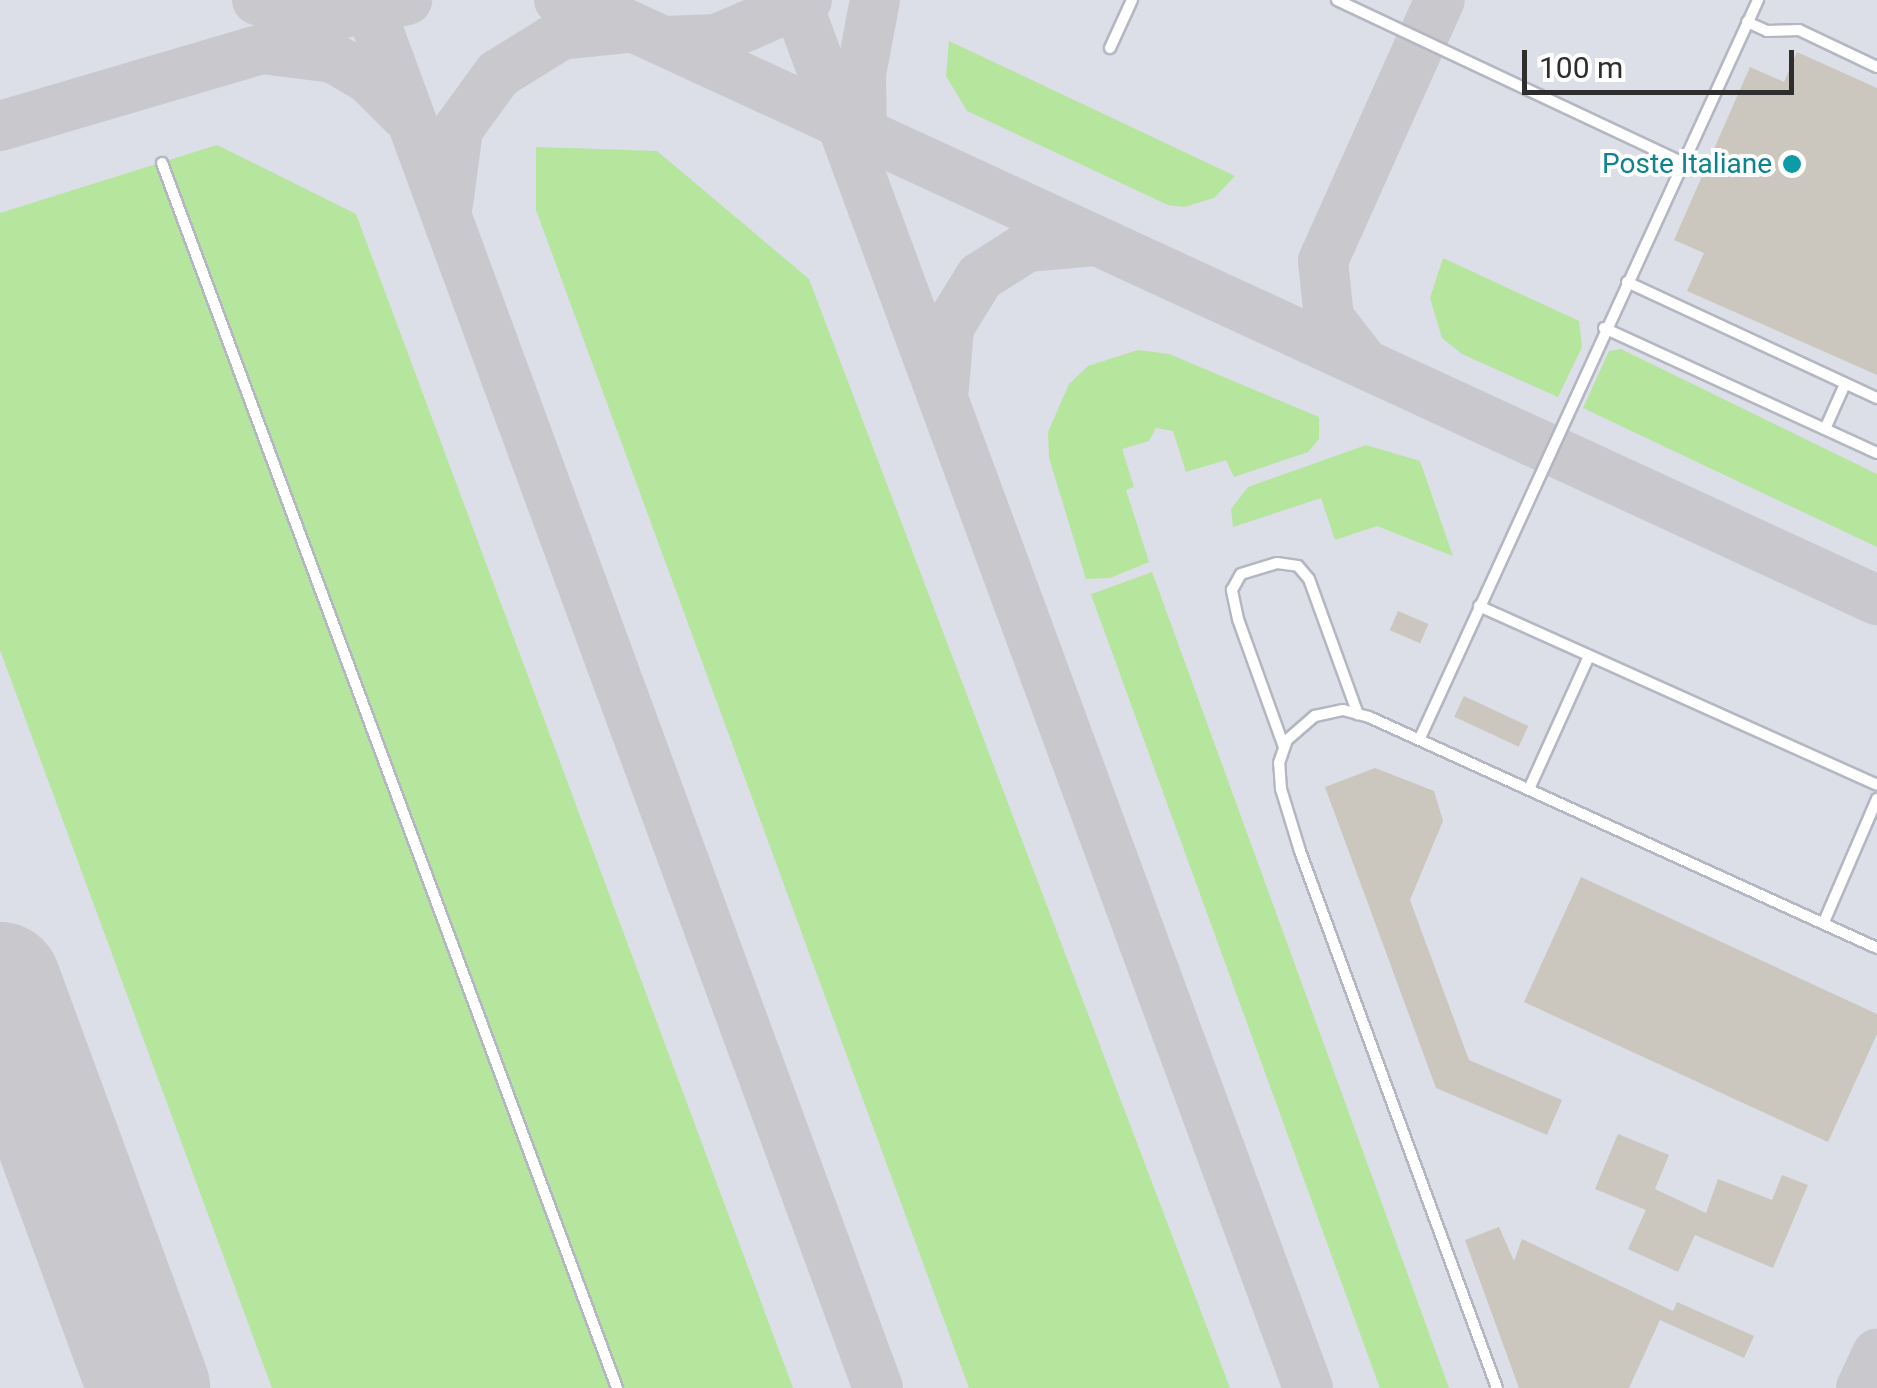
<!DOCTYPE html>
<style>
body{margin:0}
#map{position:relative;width:1877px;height:1388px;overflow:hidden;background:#efe9e1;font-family:Roboto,sans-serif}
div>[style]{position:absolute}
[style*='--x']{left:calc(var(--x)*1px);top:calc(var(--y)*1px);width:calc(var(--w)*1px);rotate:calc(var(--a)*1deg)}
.airport>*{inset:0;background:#dcdee8;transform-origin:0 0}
.green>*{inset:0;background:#b6e59e;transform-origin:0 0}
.taxiway>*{height:50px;margin:-25px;padding:0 25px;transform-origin:25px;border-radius:25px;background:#c9c8cc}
.runway>*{height:122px;margin:-61px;padding:0 61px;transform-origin:61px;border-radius:61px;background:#c9c8cc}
.building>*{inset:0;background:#cbc7bf;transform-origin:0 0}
.roads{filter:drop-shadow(2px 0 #b4b7c1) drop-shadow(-2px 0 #b4b7c1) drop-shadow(0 2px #b4b7c1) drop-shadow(0 -2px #b4b7c1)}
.service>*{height:10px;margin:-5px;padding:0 5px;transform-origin:5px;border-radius:5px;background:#fff}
.dots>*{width:28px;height:28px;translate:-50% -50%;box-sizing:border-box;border:5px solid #fff;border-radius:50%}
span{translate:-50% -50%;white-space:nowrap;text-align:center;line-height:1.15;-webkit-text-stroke:8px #fff;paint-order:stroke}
.culture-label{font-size:28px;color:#0d838f}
.right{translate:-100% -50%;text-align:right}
.scale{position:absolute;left:1522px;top:50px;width:272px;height:45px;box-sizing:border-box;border:5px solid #2e2e2e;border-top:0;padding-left:12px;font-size:30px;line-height:35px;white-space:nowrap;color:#2e2e2e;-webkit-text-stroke:8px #fff;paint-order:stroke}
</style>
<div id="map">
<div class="airport">
<div style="left:0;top:0;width:1877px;height:1388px"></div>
</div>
<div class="green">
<div style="clip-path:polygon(949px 41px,1055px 91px,1235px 176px,1214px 198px,1184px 207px,1168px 205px,967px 111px,946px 76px)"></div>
<div style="clip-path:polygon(217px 145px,356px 214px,793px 1388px,272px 1388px,0 650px,0 213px)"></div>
<div style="clip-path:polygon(536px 147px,657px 151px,809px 279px,1230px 1388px,969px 1388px,536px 210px)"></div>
<div style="clip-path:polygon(1443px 258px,1579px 321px,1582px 347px,1558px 397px,1462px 354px,1442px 338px,1430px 298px)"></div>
<div style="clip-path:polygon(1621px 349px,1877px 474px,1877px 547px,1583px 408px,1609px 351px)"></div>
<div style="clip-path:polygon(1138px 350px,1169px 354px,1319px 417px,1319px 439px,1308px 452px,1234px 477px,1226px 460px,1186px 472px,1173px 431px,1156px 428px,1149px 441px,1122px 449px,1134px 487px,1126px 490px,1149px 562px,1110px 578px,1086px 579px,1049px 458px,1048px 432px,1069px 384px,1088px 366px)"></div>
<div style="clip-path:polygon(1366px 445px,1420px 461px,1453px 556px,1377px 526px,1335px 540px,1321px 498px,1233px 527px,1231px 509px,1248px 487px)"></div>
<div style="left:1152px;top:572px;width:869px;height:65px;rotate:70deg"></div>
</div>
<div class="taxiway">
<div style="--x:257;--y:0;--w:69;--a:14.2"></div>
<div style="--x:324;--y:17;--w:85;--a:-11.6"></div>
<div style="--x:367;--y:0;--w:1479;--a:69.79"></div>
<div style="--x:559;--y:0;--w:55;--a:18.1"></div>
<div style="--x:611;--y:17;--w:1394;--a:24.73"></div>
<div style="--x:796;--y:0;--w:1479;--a:69.75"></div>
<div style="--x:665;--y:41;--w:52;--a:-2.2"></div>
<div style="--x:717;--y:39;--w:98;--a:-23.4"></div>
<div style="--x:0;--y:126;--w:273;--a:-16.4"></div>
<div style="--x:262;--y:49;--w:72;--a:7.2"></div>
<div style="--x:333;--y:58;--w:42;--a:30.3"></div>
<div style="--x:369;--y:79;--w:51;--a:45"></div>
<div style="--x:862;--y:144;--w:70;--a:-90.8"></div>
<div style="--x:861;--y:74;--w:75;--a:-79.3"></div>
<div style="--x:448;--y:204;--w:76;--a:-82.4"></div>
<div style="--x:458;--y:129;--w:68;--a:-54"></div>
<div style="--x:498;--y:74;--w:74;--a:-31.8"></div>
<div style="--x:561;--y:35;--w:65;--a:-6.1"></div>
<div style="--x:1363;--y:362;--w:56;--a:-127.7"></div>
<div style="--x:1329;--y:318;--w:57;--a:-96"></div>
<div style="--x:1323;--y:261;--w:286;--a:-65.9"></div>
<div style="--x:944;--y:388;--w:61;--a:-85.3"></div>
<div style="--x:949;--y:327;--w:59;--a:-58.2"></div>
<div style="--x:980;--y:277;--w:56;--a:-32.6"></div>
<div style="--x:1027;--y:247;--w:67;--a:-5.1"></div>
<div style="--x:1861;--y:1388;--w:38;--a:-65"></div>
</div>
<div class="runway">
<div style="--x:0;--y:983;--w:432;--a:69.8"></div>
</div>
<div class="building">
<div style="clip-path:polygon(1797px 52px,1877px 88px,1877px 375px,1687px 291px,1704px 253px,1674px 240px,1750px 67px,1784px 82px)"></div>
<div style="left:1398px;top:611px;width:33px;height:21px;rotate:23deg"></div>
<div style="left:1464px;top:696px;width:71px;height:23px;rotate:25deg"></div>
<div style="clip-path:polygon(1375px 768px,1434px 791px,1443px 821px,1410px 900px,1469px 1060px,1562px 1100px,1547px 1135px,1436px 1088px,1325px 787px)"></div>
<div style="clip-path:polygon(1581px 877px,1877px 1014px,1877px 1034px,1828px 1142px,1524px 1002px)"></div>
<div style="clip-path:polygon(1618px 1134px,1669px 1155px,1655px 1189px,1706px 1213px,1718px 1179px,1772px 1200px,1782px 1175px,1808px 1185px,1773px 1268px,1695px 1235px,1678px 1272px,1628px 1249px,1646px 1210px,1595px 1189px)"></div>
<div style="clip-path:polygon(1499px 1227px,1514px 1261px,1522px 1239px,1673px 1311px,1677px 1302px,1754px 1336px,1744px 1358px,1660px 1320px,1629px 1388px,1519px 1388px,1465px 1240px)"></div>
</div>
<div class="roads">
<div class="service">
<div style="--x:1337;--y:0;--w:382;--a:25.2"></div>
<div style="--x:1747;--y:22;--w:22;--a:24"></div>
<div style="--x:1767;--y:31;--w:32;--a:-2"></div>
<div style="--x:1799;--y:30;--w:86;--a:25.4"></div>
<div style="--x:1110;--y:48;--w:53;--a:-65.4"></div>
<div style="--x:162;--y:163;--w:1307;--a:69.62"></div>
<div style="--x:1627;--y:282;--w:276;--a:24.9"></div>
<div style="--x:1604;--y:328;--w:300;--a:24.6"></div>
<div style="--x:1825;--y:429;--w:49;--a:-66"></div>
<div style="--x:1479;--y:606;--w:436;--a:24.2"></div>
<div style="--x:1420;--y:738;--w:812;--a:-65.39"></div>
<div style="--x:1284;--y:747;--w:136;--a:-109.8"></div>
<div style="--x:1238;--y:619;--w:30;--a:-102"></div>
<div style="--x:1232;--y:590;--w:18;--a:-61"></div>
<div style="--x:1241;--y:574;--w:38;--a:-17"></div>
<div style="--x:1277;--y:563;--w:21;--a:8"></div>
<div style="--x:1298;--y:566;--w:17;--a:50"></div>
<div style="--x:1309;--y:579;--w:144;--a:70.1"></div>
<div style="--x:1529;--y:789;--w:146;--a:-65.7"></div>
<div style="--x:1824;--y:922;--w:134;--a:-66.7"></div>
<div style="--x:1497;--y:1388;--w:572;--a:-110.15"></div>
<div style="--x:1300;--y:851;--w:65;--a:-107"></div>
<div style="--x:1281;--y:789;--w:26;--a:-94"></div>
<div style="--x:1279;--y:763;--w:24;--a:-71"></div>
<div style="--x:1287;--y:740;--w:37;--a:-41"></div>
<div style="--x:1315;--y:716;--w:29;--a:-12"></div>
<div style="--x:1343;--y:710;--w:27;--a:15"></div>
<div style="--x:1369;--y:717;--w:558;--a:24.45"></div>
</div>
</div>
<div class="dots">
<div style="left:1792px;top:164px;background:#0f9aa8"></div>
</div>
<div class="culture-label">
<span class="right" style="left:1772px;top:164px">Poste Italiane</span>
</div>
<div class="scale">100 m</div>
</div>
